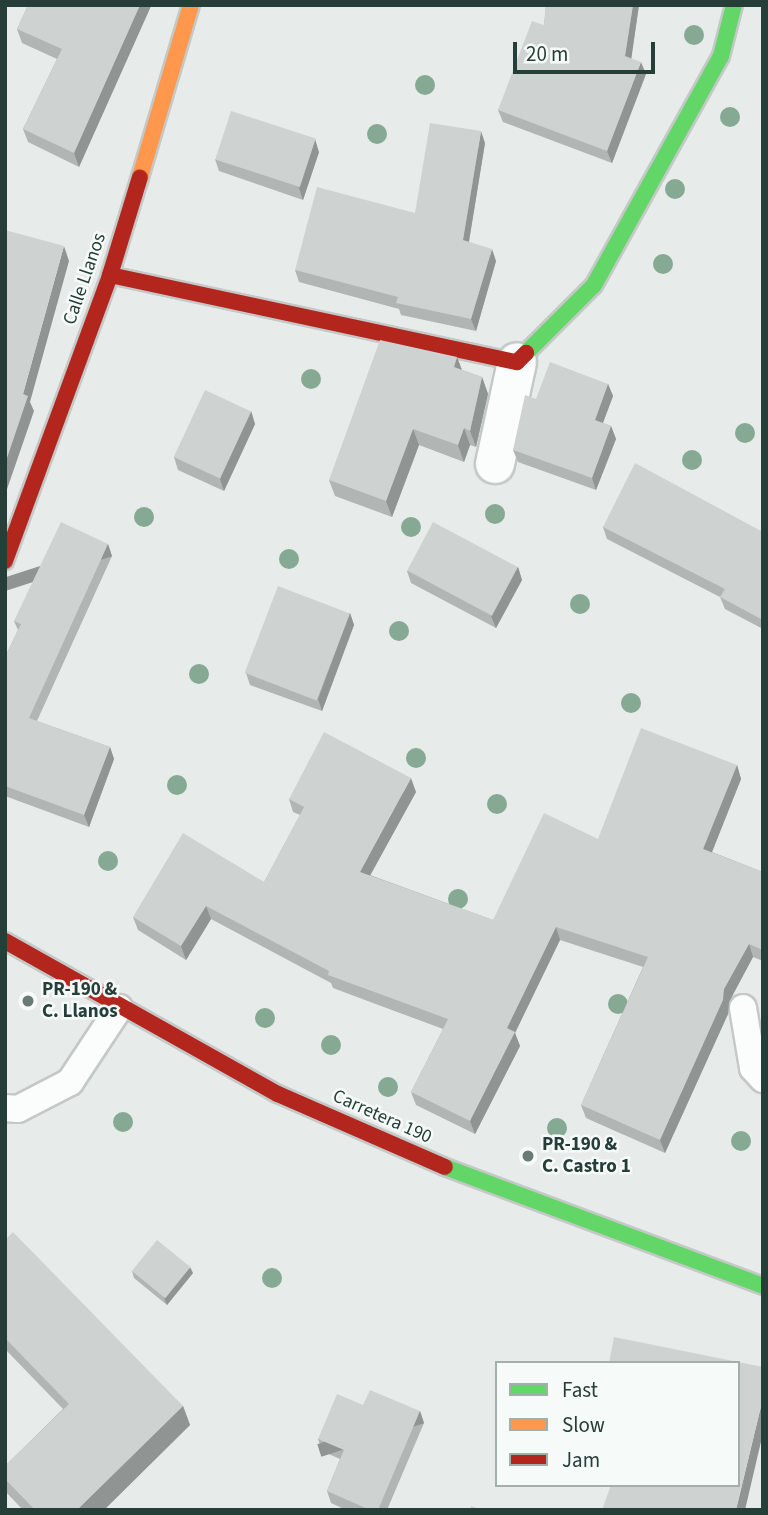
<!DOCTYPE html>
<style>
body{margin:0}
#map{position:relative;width:768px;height:1515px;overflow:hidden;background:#e7ecea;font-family:"Source Sans 3",sans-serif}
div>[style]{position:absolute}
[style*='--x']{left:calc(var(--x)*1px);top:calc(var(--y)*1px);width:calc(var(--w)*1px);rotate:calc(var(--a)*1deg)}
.roads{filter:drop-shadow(2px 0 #c4c9c7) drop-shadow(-2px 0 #c4c9c7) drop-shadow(0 2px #c4c9c7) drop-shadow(0 -2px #c4c9c7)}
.lane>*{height:26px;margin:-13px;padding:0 13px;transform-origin:13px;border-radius:13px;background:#fbfcfc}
.street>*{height:38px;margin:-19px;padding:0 19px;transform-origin:19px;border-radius:19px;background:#fbfcfc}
.fast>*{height:16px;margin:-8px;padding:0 8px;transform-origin:8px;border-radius:8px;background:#63d668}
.slow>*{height:16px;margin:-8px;padding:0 8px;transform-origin:8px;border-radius:8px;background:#ff974d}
.jam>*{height:16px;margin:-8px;padding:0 8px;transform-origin:8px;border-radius:8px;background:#b3261e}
.trees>*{width:20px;height:20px;margin:-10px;border-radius:50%;background:#85a993}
.wall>*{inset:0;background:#b1b5b4}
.shaded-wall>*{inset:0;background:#909492;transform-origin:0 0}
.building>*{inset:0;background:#ced3d1;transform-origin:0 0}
.dots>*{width:19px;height:19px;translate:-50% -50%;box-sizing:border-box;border:4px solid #f6faf8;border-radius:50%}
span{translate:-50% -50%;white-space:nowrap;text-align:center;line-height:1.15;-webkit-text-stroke:5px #f6faf8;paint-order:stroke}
.street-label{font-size:19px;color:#263e38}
.poi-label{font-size:19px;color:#263e38;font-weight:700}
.left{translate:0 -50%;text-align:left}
.frame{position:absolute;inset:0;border:7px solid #263e38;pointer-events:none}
.legend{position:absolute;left:495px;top:1361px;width:245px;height:126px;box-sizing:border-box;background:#f6faf8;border:2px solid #a3afab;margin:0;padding:9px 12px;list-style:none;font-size:21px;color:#263e38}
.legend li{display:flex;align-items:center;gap:14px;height:35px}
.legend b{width:35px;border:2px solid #a3afab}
.scale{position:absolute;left:513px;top:42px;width:142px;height:32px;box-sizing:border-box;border:4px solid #263e38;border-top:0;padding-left:9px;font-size:21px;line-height:24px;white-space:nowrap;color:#263e38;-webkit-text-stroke:5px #f6faf8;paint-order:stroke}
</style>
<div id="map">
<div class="roads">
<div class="lane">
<div style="--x:743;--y:1008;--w:61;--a:80.5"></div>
<div style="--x:753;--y:1068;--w:15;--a:48"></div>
<div style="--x:5;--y:1108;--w:13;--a:4"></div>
<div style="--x:18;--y:1109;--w:59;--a:-27.4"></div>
<div style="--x:70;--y:1082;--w:89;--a:-56.5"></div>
</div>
<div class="street">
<div style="--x:495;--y:464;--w:104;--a:-77.8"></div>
</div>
<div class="fast">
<div style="--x:526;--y:353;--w:96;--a:-45"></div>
<div style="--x:594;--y:285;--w:262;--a:-61"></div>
<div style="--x:721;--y:56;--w:53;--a:-75.7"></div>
<div style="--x:445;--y:1167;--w:340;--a:20.5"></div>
</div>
<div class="slow">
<div style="--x:140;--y:177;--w:179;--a:-73.5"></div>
</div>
<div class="jam">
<div style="--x:110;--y:275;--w:416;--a:12.1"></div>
<div style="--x:517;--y:362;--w:13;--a:-45"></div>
<div style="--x:5;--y:561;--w:305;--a:-69.8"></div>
<div style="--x:110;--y:275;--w:102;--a:-73"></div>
<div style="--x:5;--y:941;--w:313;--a:29.3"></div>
<div style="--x:278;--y:1094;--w:182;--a:23.6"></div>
</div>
</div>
<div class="trees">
<div style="left:694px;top:35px"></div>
<div style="left:425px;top:85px"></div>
<div style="left:730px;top:117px"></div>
<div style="left:377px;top:134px"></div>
<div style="left:675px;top:189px"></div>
<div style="left:663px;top:264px"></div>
<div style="left:311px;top:379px"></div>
<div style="left:745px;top:433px"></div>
<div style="left:692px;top:460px"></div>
<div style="left:495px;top:514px"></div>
<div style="left:144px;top:517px"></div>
<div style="left:411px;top:527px"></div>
<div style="left:289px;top:559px"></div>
<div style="left:580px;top:604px"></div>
<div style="left:399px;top:631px"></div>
<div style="left:199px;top:674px"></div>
<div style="left:631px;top:703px"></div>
<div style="left:416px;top:758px"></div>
<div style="left:177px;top:785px"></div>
<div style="left:497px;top:804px"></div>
<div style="left:108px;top:861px"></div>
<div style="left:458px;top:899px"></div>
<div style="left:618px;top:1004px"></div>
<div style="left:265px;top:1018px"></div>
<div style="left:331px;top:1045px"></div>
<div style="left:388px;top:1087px"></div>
<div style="left:123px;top:1122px"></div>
<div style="left:557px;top:1128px"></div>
<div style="left:741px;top:1141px"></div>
<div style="left:272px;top:1278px"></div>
</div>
<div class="wall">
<div style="clip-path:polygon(28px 5px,151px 5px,151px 6px,79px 167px,28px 142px,23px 129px,57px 59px,22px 43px,17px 29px)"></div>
<div style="clip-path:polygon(546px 5px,639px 5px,631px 58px,646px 74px,612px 163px,503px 122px,498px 110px,544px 25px)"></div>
<div style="clip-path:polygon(485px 143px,469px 242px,496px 261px,476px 331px,401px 315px,399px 309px,299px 282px,295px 270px,415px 213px)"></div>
<div style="clip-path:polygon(319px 152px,303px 200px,219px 171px,215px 159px)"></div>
<div style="clip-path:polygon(457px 357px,462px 370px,482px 377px,488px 394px,476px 447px,470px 445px,464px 462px,419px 445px,392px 517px,335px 496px,329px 480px)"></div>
<div style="clip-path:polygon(608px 384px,613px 396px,603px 423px,611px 426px,616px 439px,596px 490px,518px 462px,513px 450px,536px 399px)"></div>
<div style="clip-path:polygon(251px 411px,255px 424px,224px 491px,178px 470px,174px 457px)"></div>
<div style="clip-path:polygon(603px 527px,763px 532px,763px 629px,725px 609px,720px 597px,607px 539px)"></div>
<div style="clip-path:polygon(108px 544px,112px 556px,37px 721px,110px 747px,114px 759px,89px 827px,5px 796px,5px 657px,18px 630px,14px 621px)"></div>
<div style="clip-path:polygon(518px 567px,522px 580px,496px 628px,411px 583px,407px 571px)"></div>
<div style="clip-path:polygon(350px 613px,354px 625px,322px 711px,250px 685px,246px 673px)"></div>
<div style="clip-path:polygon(737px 765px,741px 779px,712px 852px,763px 872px,763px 961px,753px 957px,729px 1002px,728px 1014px,665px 1153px,586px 1118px,581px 1105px,643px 967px,560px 940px,515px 1033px,520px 1046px,475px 1134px,416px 1105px,411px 1092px,443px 1029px,333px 988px,331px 983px,211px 919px,186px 960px,138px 930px,133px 917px,264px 882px,300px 815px,293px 812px,289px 799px,416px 792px,370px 875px,493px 920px,598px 839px)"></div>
<div style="clip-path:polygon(5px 1240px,183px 1406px,190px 1425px,104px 1510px,23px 1510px,5px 1491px,5px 1466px,63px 1409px,5px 1349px)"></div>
<div style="clip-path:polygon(132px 1271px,193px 1273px,167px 1305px,134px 1278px)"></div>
<div style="clip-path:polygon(363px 1405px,420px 1411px,424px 1423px,387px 1510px,346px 1510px,331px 1503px,327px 1491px,340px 1459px,322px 1451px,318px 1439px)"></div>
</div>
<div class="shaded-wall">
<div style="clip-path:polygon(140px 5px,151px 5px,151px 6px,79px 167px,74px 153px)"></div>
<div style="clip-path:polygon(633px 5px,639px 5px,630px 68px,625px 56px)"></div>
<div style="clip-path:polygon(641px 62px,646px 74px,612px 163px,607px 151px)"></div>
<div style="clip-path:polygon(481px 131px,485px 143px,467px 253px,463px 240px)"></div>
<div style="clip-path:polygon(315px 139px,319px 152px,303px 200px,299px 188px)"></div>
<div style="clip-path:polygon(64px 246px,69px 261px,30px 402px,34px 411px,5px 495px,5px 464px,23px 394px)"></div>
<div style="clip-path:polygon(492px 249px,496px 261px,476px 331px,471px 319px)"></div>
<div style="clip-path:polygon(457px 357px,463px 373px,454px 367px)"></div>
<div style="clip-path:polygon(482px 377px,488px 394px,476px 447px,470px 431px)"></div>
<div style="clip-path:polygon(608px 384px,613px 396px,599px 433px,595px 420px)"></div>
<div style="clip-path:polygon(251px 411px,255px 424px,224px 491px,220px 479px)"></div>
<div style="clip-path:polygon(611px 426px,616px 439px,596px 490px,592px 478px)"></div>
<div style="clip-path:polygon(464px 428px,470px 445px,464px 462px,458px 445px)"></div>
<div style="clip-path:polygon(413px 429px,419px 445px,392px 517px,386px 501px)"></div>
<div style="left:108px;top:544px;width:13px;height:191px;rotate:72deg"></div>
<div style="clip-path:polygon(518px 567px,522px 580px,496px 628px,491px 616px)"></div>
<div style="clip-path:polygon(350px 613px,354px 625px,322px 711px,318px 699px)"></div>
<div style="clip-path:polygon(110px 747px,114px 759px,89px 827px,84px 815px)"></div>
<div style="clip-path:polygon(737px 765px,741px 779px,708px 862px,703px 849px)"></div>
<div style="clip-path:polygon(411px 778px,416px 792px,365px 885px,360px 872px)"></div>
<div style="clip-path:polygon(206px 906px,211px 919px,186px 960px,181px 946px)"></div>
<div style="clip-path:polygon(556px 927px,560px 940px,515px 1033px,520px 1046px,475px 1134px,470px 1121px,507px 1028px)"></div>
<div style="clip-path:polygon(749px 944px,753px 957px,729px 1002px,728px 1014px,665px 1153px,660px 1140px,724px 989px)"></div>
<div style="clip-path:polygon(190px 1267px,193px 1273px,167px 1305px,164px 1298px)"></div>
<div style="clip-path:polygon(763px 1398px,763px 1433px,745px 1510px,736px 1510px)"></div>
<div style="clip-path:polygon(183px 1406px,190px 1425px,104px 1510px,77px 1510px)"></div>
<div style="left:420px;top:1411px;width:13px;height:108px;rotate:72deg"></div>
</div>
<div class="building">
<div style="clip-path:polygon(28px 5px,140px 5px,74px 153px,23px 129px,62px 49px,17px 29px)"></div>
<div style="clip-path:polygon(546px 5px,633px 5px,625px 56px,641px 62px,607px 151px,498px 110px,532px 21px,544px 25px)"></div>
<div style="left:231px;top:111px;width:89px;height:51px;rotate:18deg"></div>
<div style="clip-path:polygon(430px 123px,481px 131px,463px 240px,492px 249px,471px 319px,396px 303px,398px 297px,295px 270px,317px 187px,415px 213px)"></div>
<div style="clip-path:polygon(5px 230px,64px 246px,23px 394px,28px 396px,5px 464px)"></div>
<div style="clip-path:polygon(380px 340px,457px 357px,454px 367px,482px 377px,470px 431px,464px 428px,458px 445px,413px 429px,386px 501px,329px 480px)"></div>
<div style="clip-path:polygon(550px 362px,608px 384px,595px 420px,611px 426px,592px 478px,513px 450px,525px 395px,536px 399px)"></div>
<div style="left:205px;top:390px;width:51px;height:74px;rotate:25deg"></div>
<div style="clip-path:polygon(635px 463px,763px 532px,763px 620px,720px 597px,725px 589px,603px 527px)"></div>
<div style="clip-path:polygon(61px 522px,108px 544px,29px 718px,110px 747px,84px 815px,5px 786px,5px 657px,21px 624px,14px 621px)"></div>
<div style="left:433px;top:522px;width:96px;height:55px;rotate:28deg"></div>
<div style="left:278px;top:586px;width:77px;height:93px;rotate:21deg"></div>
<div style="clip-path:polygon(641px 728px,737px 765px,703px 849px,763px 872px,763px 950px,749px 944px,724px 989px,723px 1000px,660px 1140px,581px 1105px,648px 957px,556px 927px,507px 1028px,515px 1032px,470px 1121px,411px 1092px,448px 1019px,328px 975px,329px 971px,206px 906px,181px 946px,133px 917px,183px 833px,264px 882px,304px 807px,289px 799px,324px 732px,411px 778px,360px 872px,493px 920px,544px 813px,598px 839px)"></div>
<div style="clip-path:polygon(13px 1232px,183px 1406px,77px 1510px,35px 1510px,5px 1479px,5px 1466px,69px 1404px,5px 1338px,5px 1240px)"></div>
<div style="left:157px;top:1240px;width:43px;height:40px;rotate:39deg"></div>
<div style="clip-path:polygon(614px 1337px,763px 1367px,763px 1398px,736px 1510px,602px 1510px,611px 1485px,738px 1485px,738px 1363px,609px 1363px)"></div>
<div style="clip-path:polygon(370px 1390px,420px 1411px,378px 1510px,370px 1510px,327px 1491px,344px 1450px,318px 1439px,337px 1394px,363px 1405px)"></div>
<div style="clip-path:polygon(471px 1506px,483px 1510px,470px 1510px)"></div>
</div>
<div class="dots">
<div style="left:28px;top:1001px;background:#6a7b76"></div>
<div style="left:528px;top:1156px;background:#6a7b76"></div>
</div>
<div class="street-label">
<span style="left:85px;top:279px;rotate:-71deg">Calle Llanos</span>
<span style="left:382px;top:1117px;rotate:24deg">Carretera 190</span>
</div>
<div class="poi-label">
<span class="left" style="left:42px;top:1001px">PR-190 &amp;<br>C. Llanos</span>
<span class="left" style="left:542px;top:1156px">PR-190 &amp;<br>C. Castro 1</span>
</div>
<div class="frame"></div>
<ul class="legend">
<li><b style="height:9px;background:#63d668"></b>Fast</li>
<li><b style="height:9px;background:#ff974d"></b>Slow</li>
<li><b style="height:9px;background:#b3261e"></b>Jam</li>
</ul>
<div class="scale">20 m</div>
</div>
